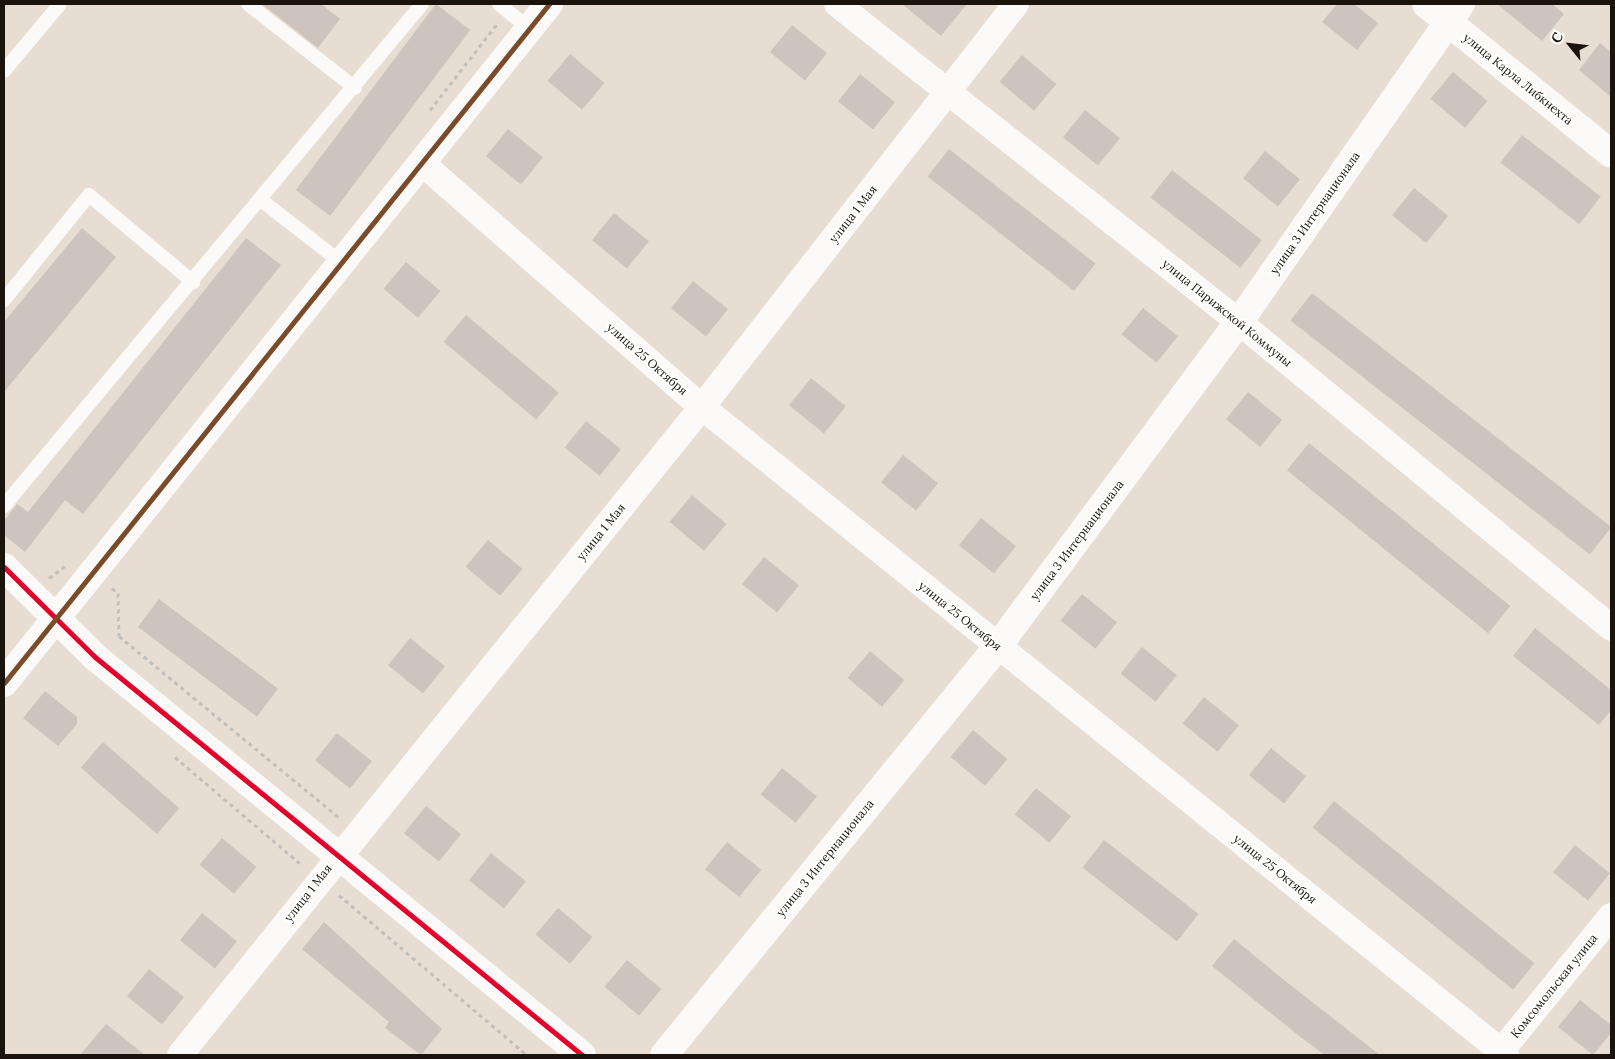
<!DOCTYPE html>
<meta charset="utf-8">
<style>
body{margin:0}
#map{position:relative;width:1615px;height:1059px;overflow:hidden;background:#e7ddd2;font-family:Lora,serif}
div>[style]{position:absolute}
[style*='--x']{left:calc(var(--x)*1px);top:calc(var(--y)*1px);width:calc(var(--w)*1px);rotate:calc(var(--a)*1deg)}
.building>*{inset:0;background:#cdc5bd;transform-origin:0 0}
.path>*{height:3px;margin-top:-1.5px;transform-origin:0;background:repeating-linear-gradient(90deg,#c2bfbc 0 4px,transparent 0 8px)}
.lane>*{height:14px;margin:-7px;padding:0 7px;transform-origin:7px;border-radius:7px;background:#fbfaf8}
.street>*{height:26px;margin:-13px;padding:0 13px;transform-origin:13px;border-radius:13px;background:#fbfaf8}
.secondary>*{height:28px;margin:-14px;padding:0 14px;transform-origin:14px;border-radius:14px;background:#fbfaf8}
.bus-1>*{height:5px;margin:-2.5px;padding:0 2.5px;transform-origin:2.5px;border-radius:2.5px;background:#e4002b}
.bus-2>*{height:5px;margin:-2.5px;padding:0 2.5px;transform-origin:2.5px;border-radius:2.5px;background:#7a4b2a}
span{translate:-50% -50%;white-space:nowrap;text-align:center;line-height:1.15;-webkit-text-stroke:4px #fff;paint-order:stroke}
.street-label{font-size:12px;color:#1a140d}
.frame{position:absolute;inset:0;border:5px solid #1a140d;pointer-events:none}
.north{position:absolute;left:1545px;top:20px;width:50px;height:50px;-webkit-text-stroke:4px #fff;paint-order:stroke;rotate:299deg;font-size:14px;font-weight:700;line-height:20px;text-align:center;color:#1a140d}
.north::after{content:'';display:block;margin:auto;width:18px;height:22px;background:#1a140d;clip-path:polygon(50% 0,100% 100%,50% 72%,0 100%)}
</style>
<div id="map">
<div class="building">
<div style="clip-path:polygon(262px 4px,321px 4px,340px 19px,318px 48px)"></div>
<div style="left:436px;top:4px;width:43px;height:233px;rotate:37deg"></div>
<div style="clip-path:polygon(902px 4px,967px 4px,941px 36px)"></div>
<div style="clip-path:polygon(1337px 4px,1354px 4px,1378px 23px,1357px 50px,1322px 22px)"></div>
<div style="clip-path:polygon(1497px 4px,1552px 4px,1564px 14px,1542px 41px)"></div>
<div style="left:792px;top:25px;width:45px;height:35px;rotate:39deg"></div>
<div style="clip-path:polygon(1600px 43px,1611px 52px,1611px 97px,1579px 70px)"></div>
<div style="left:570px;top:54px;width:45px;height:35px;rotate:40deg"></div>
<div style="left:1022px;top:55px;width:45px;height:35px;rotate:40deg"></div>
<div style="left:1453px;top:72px;width:45px;height:35px;rotate:40deg"></div>
<div style="left:860px;top:74px;width:45px;height:35px;rotate:39deg"></div>
<div style="left:1085px;top:110px;width:45px;height:35px;rotate:39deg"></div>
<div style="left:508px;top:129px;width:45px;height:35px;rotate:39deg"></div>
<div style="left:1522px;top:135px;width:100px;height:35px;rotate:38deg"></div>
<div style="left:949px;top:149px;width:186px;height:35px;rotate:38deg"></div>
<div style="left:1265px;top:151px;width:45px;height:35px;rotate:39deg"></div>
<div style="left:1172px;top:170px;width:114px;height:35px;rotate:38deg"></div>
<div style="left:1414px;top:188px;width:44px;height:35px;rotate:39deg"></div>
<div style="left:614px;top:213px;width:45px;height:35px;rotate:39deg"></div>
<div style="clip-path:polygon(82px 228px,116px 257px,4px 392px,4px 322px)"></div>
<div style="clip-path:polygon(246px 238px,281px 265px,83px 514px,65px 500px,25px 552px,4px 535px,4px 521px,17px 504px,28px 512px)"></div>
<div style="left:406px;top:262px;width:45px;height:35px;rotate:40deg"></div>
<div style="left:693px;top:281px;width:45px;height:35px;rotate:39deg"></div>
<div style="left:1312px;top:293px;width:380px;height:35px;rotate:38deg"></div>
<div style="left:1143px;top:308px;width:45px;height:34px;rotate:39deg"></div>
<div style="left:466px;top:315px;width:121px;height:35px;rotate:40deg"></div>
<div style="left:811px;top:378px;width:45px;height:35px;rotate:39deg"></div>
<div style="left:1248px;top:392px;width:44px;height:35px;rotate:39deg"></div>
<div style="left:586px;top:421px;width:45px;height:34px;rotate:39deg"></div>
<div style="left:1309px;top:443px;width:259px;height:35px;rotate:39deg"></div>
<div style="left:903px;top:455px;width:45px;height:35px;rotate:39deg"></div>
<div style="left:692px;top:495px;width:45px;height:35px;rotate:40deg"></div>
<div style="left:981px;top:518px;width:45px;height:35px;rotate:39deg"></div>
<div style="left:488px;top:540px;width:45px;height:35px;rotate:40deg"></div>
<div style="left:764px;top:557px;width:45px;height:35px;rotate:39deg"></div>
<div style="left:1082px;top:594px;width:45px;height:34px;rotate:39deg"></div>
<div style="left:159px;top:599px;width:149px;height:35px;rotate:37deg"></div>
<div style="clip-path:polygon(1535px 628px,1611px 690px,1611px 710px,1599px 725px,1513px 656px)"></div>
<div style="left:410px;top:638px;width:45px;height:35px;rotate:39deg"></div>
<div style="left:1142px;top:647px;width:45px;height:34px;rotate:39deg"></div>
<div style="left:870px;top:651px;width:45px;height:35px;rotate:40deg"></div>
<div style="clip-path:polygon(45px 691px,77px 717px,77px 724px,58px 746px,23px 718px)"></div>
<div style="left:1204px;top:697px;width:45px;height:34px;rotate:39deg"></div>
<div style="left:973px;top:730px;width:45px;height:35px;rotate:40deg"></div>
<div style="left:337px;top:733px;width:45px;height:35px;rotate:39deg"></div>
<div style="left:103px;top:742px;width:101px;height:34px;rotate:41deg"></div>
<div style="left:1271px;top:748px;width:45px;height:35px;rotate:39deg"></div>
<div style="left:782px;top:768px;width:45px;height:34px;rotate:39deg"></div>
<div style="left:1036px;top:788px;width:45px;height:34px;rotate:39deg"></div>
<div style="left:1334px;top:801px;width:258px;height:34px;rotate:39deg"></div>
<div style="left:426px;top:806px;width:45px;height:35px;rotate:39deg"></div>
<div style="left:222px;top:838px;width:45px;height:35px;rotate:40deg"></div>
<div style="left:1104px;top:840px;width:120px;height:35px;rotate:38deg"></div>
<div style="left:727px;top:842px;width:44px;height:35px;rotate:39deg"></div>
<div style="left:1575px;top:845px;width:45px;height:35px;rotate:39deg"></div>
<div style="left:491px;top:853px;width:45px;height:35px;rotate:39deg"></div>
<div style="left:558px;top:908px;width:45px;height:35px;rotate:40deg"></div>
<div style="left:202px;top:913px;width:45px;height:35px;rotate:39deg"></div>
<div style="clip-path:polygon(324px 922px,442px 1029px,421px 1055px,385px 1028px,389px 1022px,302px 949px)"></div>
<div style="clip-path:polygon(1234px 939px,1289px 984px,1380px 1055px,1325px 1055px,1303px 1039px,1212px 966px)"></div>
<div style="left:627px;top:960px;width:45px;height:35px;rotate:40deg"></div>
<div style="left:149px;top:969px;width:45px;height:35px;rotate:39deg"></div>
<div style="clip-path:polygon(1580px 1000px,1611px 1025px,1611px 1033px,1593px 1055px,1558px 1027px)"></div>
<div style="clip-path:polygon(106px 1024px,145px 1055px,80px 1055px)"></div>
</div>
<div class="path">
<div style="--x:430;--y:110;--w:109;--a:-52.1"></div>
<div style="--x:49;--y:578;--w:21;--a:-37"></div>
<div style="--x:112;--y:588;--w:8;--a:40"></div>
<div style="--x:118;--y:593;--w:43;--a:88.7"></div>
<div style="--x:119;--y:636;--w:288;--a:39.5"></div>
<div style="--x:175;--y:757;--w:168;--a:40.4"></div>
<div style="--x:339;--y:895;--w:247;--a:40.4"></div>
</div>
<div class="lane">
<div style="--x:248;--y:4;--w:136;--a:38.1"></div>
<div style="--x:499;--y:4;--w:40;--a:39"></div>
<div style="--x:4;--y:71;--w:87;--a:-50.1"></div>
<div style="--x:261;--y:200;--w:103;--a:37.9"></div>
<div style="--x:4;--y:300;--w:135;--a:-51"></div>
<div style="--x:89;--y:195;--w:136;--a:39.9"></div>
<div style="--x:4;--y:506;--w:653;--a:-50.22"></div>
</div>
<div class="street">
<div style="--x:837;--y:4;--w:513;--a:38.35"></div>
<div style="--x:1239;--y:322;--w:482;--a:39.4"></div>
<div style="--x:423;--y:164;--w:370;--a:41.1"></div>
<div style="--x:702;--y:407;--w:1033;--a:38.87"></div>
<div style="--x:180;--y:1055;--w:832;--a:-51.15"></div>
<div style="--x:702;--y:407;--w:511;--a:-52.08"></div>
<div style="--x:1498;--y:1055;--w:179;--a:-50.9"></div>
</div>
<div class="secondary">
<div style="--x:1426;--y:4;--w:238;--a:39"></div>
<div style="--x:4;--y:567;--w:128;--a:44.7"></div>
<div style="--x:95;--y:657;--w:629;--a:39.26"></div>
<div style="--x:4;--y:683;--w:871;--a:-51.25"></div>
<div style="--x:664;--y:1055;--w:528;--a:-50.76"></div>
<div style="--x:998;--y:646;--w:404;--a:-53.4"></div>
<div style="--x:1239;--y:322;--w:388;--a:-55.1"></div>
</div>
<div class="bus-1">
<div style="--x:4;--y:567;--w:128;--a:44.7"></div>
<div style="--x:95;--y:657;--w:629;--a:39.26"></div>
</div>
<div class="bus-2">
<div style="--x:4;--y:683;--w:871;--a:-51.25"></div>
</div>
<div class="street-label">
<span style="left:1518px;top:79px;rotate:39deg">улица Карла Либкнехта</span>
<span style="left:1315px;top:213px;rotate:-55deg">улица 3 Интернационала</span>
<span style="left:853px;top:214px;rotate:-52deg">улица 1 Мая</span>
<span style="left:1227px;top:313px;rotate:39deg">улица Парижской Коммуны</span>
<span style="left:647px;top:359px;rotate:41deg">улица 25 Октября</span>
<span style="left:601px;top:532px;rotate:-51deg">улица 1 Мая</span>
<span style="left:1077px;top:540px;rotate:-53deg">улица 3 Интернационала</span>
<span style="left:960px;top:616px;rotate:39deg">улица 25 Октября</span>
<span style="left:825px;top:858px;rotate:-51deg">улица 3 Интернационала</span>
<span style="left:1275px;top:869px;rotate:39deg">улица 25 Октября</span>
<span style="left:308px;top:893px;rotate:-52deg">улица 1 Мая</span>
<span style="left:1554px;top:986px;rotate:-51deg">Комсомольская улица</span>
</div>
<div class="frame"></div>
<div class="north">С</div>
</div>
